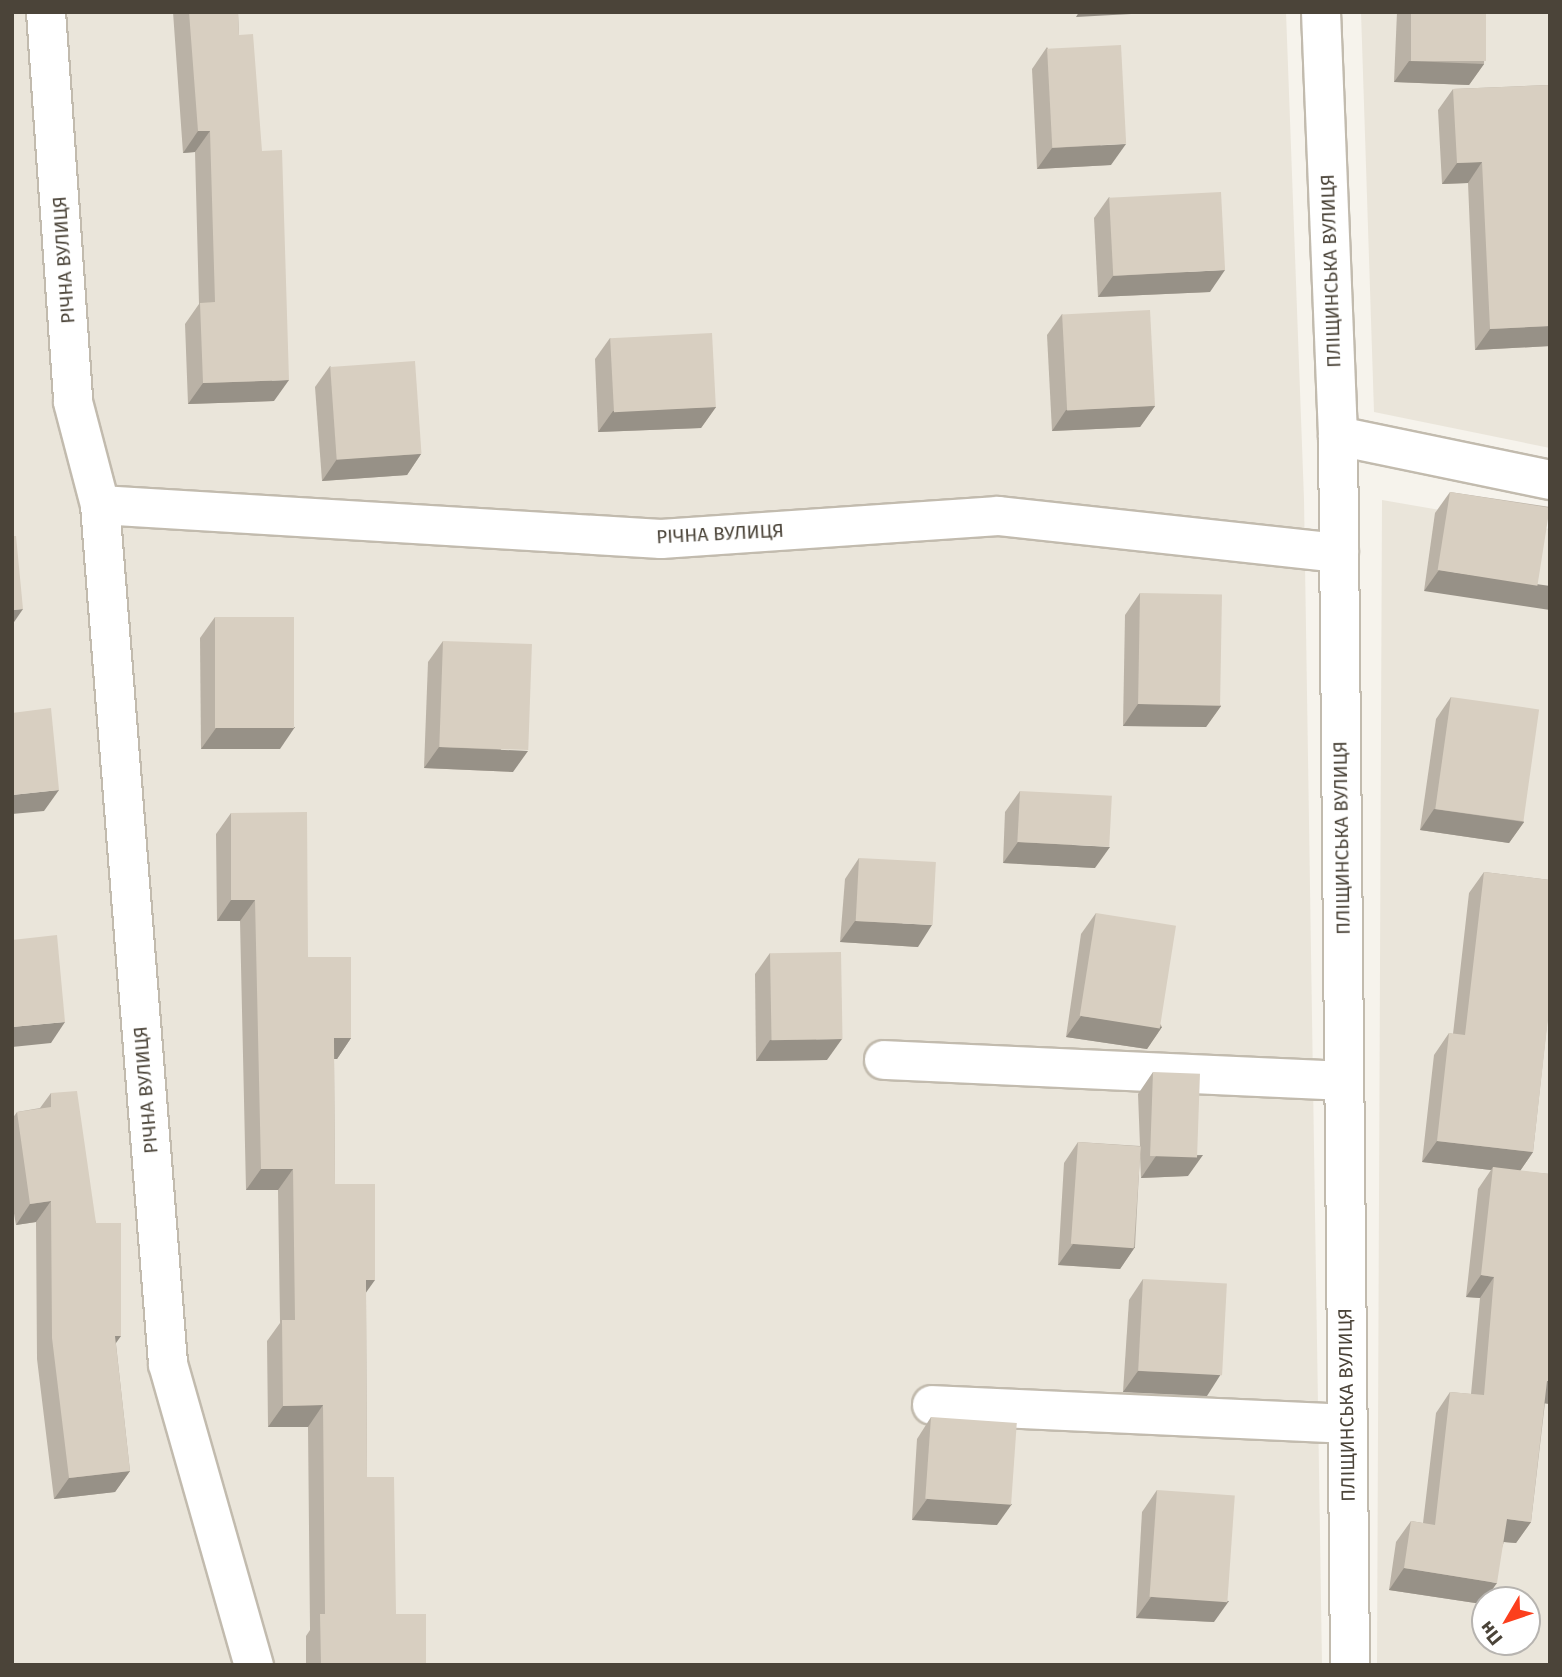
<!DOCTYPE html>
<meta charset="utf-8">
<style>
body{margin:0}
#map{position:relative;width:1562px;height:1677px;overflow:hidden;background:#f6f3ec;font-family:"Fira Sans",sans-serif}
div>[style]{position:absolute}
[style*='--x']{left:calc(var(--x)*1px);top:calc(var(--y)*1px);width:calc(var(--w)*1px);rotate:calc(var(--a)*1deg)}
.residential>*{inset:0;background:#eae5da}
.roads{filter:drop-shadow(2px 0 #c2bbae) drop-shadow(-2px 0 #c2bbae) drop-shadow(0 2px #c2bbae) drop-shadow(0 -2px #c2bbae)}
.minor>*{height:38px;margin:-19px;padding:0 19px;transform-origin:19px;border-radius:19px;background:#fff}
.wall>*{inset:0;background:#bab2a6}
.shaded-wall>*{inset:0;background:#979187}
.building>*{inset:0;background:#d8cfc1;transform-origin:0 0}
span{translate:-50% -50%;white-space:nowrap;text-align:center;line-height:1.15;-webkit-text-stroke:7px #fff;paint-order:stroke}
.street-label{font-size:19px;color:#4b4439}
.frame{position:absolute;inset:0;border:14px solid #4b4439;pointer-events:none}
.north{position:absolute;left:1471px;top:1586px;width:70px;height:70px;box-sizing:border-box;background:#fff;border:2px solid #b7b4b0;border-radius:50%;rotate:231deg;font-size:19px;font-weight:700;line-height:28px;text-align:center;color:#4b4439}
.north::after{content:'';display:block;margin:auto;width:24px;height:32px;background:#fc3f1d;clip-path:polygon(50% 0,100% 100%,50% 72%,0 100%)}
</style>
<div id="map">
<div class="residential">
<div style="clip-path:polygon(12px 12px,1286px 12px,1304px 499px,1322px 1665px,12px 1665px)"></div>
<div style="clip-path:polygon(1361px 12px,1550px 12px,1550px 448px,1374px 412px)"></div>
<div style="clip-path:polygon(evenodd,1382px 500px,1550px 529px,1550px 1665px,1377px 1665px,1382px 500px,1485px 1600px,1527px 1600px,1527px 1642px,1485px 1642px,1485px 1600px)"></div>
</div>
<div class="roads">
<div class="minor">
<div style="--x:46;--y:12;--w:391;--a:86"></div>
<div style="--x:73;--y:402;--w:106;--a:75.3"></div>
<div style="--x:100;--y:505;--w:562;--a:3.47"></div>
<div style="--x:661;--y:539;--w:338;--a:-3.9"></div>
<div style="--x:998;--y:516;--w:343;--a:6.2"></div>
<div style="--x:1321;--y:12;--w:424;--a:87.7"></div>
<div style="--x:1338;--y:436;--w:1229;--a:89.44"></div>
<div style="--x:1338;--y:436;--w:217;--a:11.7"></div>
<div style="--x:100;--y:505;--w:862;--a:85.47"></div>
<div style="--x:168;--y:1364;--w:313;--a:74.1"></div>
<div style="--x:884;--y:1060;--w:460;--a:2.6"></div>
<div style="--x:932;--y:1405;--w:416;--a:2.6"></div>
</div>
</div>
<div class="wall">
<div style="clip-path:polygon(173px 12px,238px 12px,239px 35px,274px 401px,188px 404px,185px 324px,199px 304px,195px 152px,183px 153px)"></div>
<div style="clip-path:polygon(1397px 12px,1486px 12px,1484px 64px,1469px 85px,1394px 82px)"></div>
<div style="clip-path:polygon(1047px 47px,1111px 165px,1037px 169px,1032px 69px)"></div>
<div style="clip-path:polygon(1550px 85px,1550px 346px,1475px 350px,1468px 183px,1442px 184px,1438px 110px,1453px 89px)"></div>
<div style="clip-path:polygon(1109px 197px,1210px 292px,1098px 297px,1094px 218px)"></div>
<div style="clip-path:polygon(1062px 314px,1155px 406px,1140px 427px,1052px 431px,1047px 335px)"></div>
<div style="clip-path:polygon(610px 338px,716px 407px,701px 428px,598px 432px,595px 359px)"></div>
<div style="clip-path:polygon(330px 366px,421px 454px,407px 475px,322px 481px,315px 387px)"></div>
<div style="clip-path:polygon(1450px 492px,1550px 507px,1424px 591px,1435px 513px)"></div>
<div style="clip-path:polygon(1140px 593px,1221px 706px,1206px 727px,1123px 726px,1125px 615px)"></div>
<div style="clip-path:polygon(215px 617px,280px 749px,201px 749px,200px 638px)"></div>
<div style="clip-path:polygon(443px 641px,513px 772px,424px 768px,428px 662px)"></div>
<div style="clip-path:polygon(1451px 697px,1524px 822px,1509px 843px,1420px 830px,1436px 719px)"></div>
<div style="clip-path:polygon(1020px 791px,1095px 868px,1003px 863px,1005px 812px)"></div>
<div style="clip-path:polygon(231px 813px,351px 1038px,337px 1059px,334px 1059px,335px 1184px,366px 1293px,367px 1477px,396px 1614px,426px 1665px,306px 1665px,306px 1636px,310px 1630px,308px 1427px,268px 1427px,267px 1341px,280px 1323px,278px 1190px,246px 1190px,240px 921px,217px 921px,216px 834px)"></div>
<div style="clip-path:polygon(859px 858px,918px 947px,840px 942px,845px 879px)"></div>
<div style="clip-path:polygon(1484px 872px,1550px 880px,1550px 1013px,1548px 1015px,1533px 1152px,1520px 1171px,1550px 1174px,1550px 1404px,1545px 1403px,1531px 1522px,1516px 1543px,1504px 1542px,1482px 1604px,1389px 1590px,1396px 1542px,1411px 1521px,1423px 1523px,1436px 1413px,1450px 1392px,1471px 1394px,1480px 1298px,1466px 1297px,1478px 1189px,1491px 1170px,1422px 1162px,1434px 1055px,1449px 1033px,1453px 1034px,1469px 893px)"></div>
<div style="clip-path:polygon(1096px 913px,1162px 1027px,1147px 1049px,1066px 1037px,1081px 934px)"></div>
<div style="clip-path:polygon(770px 953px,827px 1060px,756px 1061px,755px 974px)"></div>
<div style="clip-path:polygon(1153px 1072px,1188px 1176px,1141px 1178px,1140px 1154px,1135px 1247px,1120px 1269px,1058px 1265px,1064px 1163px,1078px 1142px,1140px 1146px,1138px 1094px)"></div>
<div style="clip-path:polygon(51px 1093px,96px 1223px,116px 1344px,130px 1471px,115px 1492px,54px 1499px,37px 1359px,36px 1222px,16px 1225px,12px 1202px,12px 1119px,17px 1112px,40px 1108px)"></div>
<div style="clip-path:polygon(1143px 1279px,1207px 1396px,1123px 1392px,1129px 1300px)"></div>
<div style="clip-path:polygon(931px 1417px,997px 1525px,912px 1520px,917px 1439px)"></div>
<div style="clip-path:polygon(1157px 1490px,1214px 1622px,1136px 1618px,1142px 1512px)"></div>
</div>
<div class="shaded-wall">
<div style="clip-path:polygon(1079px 12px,1168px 12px,1076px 17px)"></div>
<div style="clip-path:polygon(1409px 61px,1484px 64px,1469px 85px,1394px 82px)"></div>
<div style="clip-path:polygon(198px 131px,210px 131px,195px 152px,183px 153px)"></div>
<div style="clip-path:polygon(1126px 144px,1111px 165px,1037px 169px,1052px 148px)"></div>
<div style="clip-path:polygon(1482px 162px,1468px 183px,1442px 184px,1457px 163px)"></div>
<div style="clip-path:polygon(1225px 270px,1210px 292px,1098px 297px,1113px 276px)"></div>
<div style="clip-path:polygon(1550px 326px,1550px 346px,1475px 350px,1490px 329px)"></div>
<div style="clip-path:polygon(289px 380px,274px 401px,188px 404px,203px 383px)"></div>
<div style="clip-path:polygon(1155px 406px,1140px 427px,1052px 431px,1066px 410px)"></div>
<div style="clip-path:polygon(716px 407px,701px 428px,598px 432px,613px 411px)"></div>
<div style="clip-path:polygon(421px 454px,407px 475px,322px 481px,337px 459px)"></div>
<div style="clip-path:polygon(1439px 570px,1550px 586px,1550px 610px,1424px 591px)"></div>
<div style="clip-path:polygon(23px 609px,12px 625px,12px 610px)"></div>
<div style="clip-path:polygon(1138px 704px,1221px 706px,1206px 727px,1123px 726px)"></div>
<div style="clip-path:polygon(295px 727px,280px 749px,201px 749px,216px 728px)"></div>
<div style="clip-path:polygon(439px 747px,528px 751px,513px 772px,424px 768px)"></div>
<div style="clip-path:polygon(59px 790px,44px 811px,12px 814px,12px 795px)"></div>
<div style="clip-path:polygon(1434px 809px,1524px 822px,1509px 843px,1420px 830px)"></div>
<div style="clip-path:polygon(1018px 842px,1110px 847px,1095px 868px,1003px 863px)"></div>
<div style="clip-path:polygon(231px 900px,255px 900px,240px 921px,217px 921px)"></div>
<div style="clip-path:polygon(855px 921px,932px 925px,918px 947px,840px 942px)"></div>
<div style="clip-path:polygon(1081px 1016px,1162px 1027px,1147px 1049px,1066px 1037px)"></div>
<div style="clip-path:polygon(65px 1022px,51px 1043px,12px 1047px,12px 1027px)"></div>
<div style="clip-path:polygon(334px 1038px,351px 1038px,337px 1059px,319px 1059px)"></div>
<div style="clip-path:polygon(842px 1039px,827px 1060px,756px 1061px,770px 1040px)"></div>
<div style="clip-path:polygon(1437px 1141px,1533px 1152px,1518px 1174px,1493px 1167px,1491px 1170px,1422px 1162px)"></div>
<div style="clip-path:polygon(1203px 1155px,1188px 1176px,1141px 1178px,1156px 1156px)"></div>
<div style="clip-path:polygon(261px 1169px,293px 1169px,278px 1190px,246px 1190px)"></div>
<div style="clip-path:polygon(51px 1201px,36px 1222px,16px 1225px,30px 1204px)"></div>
<div style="clip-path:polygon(1073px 1244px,1135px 1247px,1120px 1269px,1058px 1265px)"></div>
<div style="clip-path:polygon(1481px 1275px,1494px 1277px,1480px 1298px,1466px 1297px)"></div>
<div style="clip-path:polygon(366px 1280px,375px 1280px,360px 1301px)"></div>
<div style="clip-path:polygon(115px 1336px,121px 1336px,106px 1357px)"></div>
<div style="clip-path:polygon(1138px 1371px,1221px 1374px,1207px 1396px,1123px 1392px)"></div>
<div style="clip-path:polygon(1547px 1381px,1550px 1381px,1550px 1404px,1532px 1402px)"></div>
<div style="clip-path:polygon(323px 1405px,308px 1427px,268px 1427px,283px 1406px)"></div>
<div style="clip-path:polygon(130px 1471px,115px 1492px,54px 1499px,69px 1478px)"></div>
<div style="clip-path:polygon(927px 1499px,1012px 1504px,997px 1525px,912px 1520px)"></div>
<div style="clip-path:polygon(1507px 1519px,1531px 1522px,1516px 1543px,1492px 1541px)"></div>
<div style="clip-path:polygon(1404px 1568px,1497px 1583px,1482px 1604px,1389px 1590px)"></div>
<div style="clip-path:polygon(1151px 1597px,1229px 1601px,1214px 1622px,1136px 1618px)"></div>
</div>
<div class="building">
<div style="clip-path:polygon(189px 12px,238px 12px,239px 35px,253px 34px,262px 151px,282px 150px,289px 380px,203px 383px,200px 303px,215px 302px,210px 131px,198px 131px)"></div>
<div style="left:1411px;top:12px;width:75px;height:49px"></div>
<div style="left:1121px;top:45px;width:99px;height:74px;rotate:87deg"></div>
<div style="clip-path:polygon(1550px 85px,1550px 326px,1490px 329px,1482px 162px,1457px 163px,1453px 89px)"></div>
<div style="left:1221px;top:192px;width:78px;height:112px;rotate:87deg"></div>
<div style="left:1150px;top:310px;width:96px;height:88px;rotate:87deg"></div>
<div style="left:712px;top:333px;width:74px;height:102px;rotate:87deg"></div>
<div style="left:415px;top:361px;width:93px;height:85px;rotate:86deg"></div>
<div style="left:1450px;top:492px;width:101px;height:79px;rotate:9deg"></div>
<div style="clip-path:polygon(12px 536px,16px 536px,23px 609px,12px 610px)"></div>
<div style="left:1140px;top:593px;width:82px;height:111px;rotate:1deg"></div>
<div style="left:215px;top:617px;width:79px;height:111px"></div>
<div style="left:443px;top:641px;width:89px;height:106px;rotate:2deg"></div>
<div style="left:1451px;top:697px;width:89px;height:113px;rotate:8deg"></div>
<div style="clip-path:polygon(51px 708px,59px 790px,12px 795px,12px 713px)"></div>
<div style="left:1020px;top:791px;width:92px;height:51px;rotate:3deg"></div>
<div style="clip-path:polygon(307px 812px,308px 957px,351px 957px,351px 1038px,334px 1038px,335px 1184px,375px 1184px,375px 1280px,366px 1280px,367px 1477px,394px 1477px,396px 1614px,426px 1614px,426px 1665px,321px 1665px,320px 1614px,325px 1614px,323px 1405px,283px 1406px,282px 1320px,295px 1320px,293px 1169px,261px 1169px,255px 900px,231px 900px,231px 813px)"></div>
<div style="left:859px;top:858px;width:77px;height:63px;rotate:3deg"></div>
<div style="clip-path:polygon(1484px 872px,1550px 880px,1550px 1001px,1533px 1152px,1437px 1141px,1449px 1033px,1465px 1035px)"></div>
<div style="left:1096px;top:913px;width:81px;height:104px;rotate:9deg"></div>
<div style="clip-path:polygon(57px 935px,65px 1022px,12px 1027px,12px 940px)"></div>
<div style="left:841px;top:952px;width:87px;height:71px;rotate:89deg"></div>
<div style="left:1153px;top:1072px;width:47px;height:84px;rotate:2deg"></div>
<div style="clip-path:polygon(77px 1091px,96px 1223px,121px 1223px,121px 1336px,115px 1336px,130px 1471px,69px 1478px,52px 1338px,51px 1201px,30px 1204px,17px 1112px,51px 1107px,51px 1093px)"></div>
<div style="left:1078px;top:1142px;width:63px;height:102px;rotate:4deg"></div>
<div style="clip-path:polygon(1493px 1167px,1550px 1174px,1550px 1381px,1547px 1381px,1531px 1522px,1507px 1519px,1497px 1583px,1404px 1568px,1411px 1521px,1435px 1525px,1450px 1392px,1484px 1395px,1494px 1277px,1481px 1275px)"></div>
<div style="left:1143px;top:1279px;width:84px;height:92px;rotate:3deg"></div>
<div style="left:931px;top:1417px;width:86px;height:82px;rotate:4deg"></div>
<div style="left:1157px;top:1490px;width:78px;height:107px;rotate:4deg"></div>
</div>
<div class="street-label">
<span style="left:64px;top:260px;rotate:-94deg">РІЧНА ВУЛИЦЯ</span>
<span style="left:1331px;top:271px;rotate:-92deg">ПЛІЩИНСЬКА ВУЛИЦЯ</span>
<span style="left:720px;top:534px;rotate:-3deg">РІЧНА ВУЛИЦЯ</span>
<span style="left:1342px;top:838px;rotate:-91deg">ПЛІЩИНСЬКА ВУЛИЦЯ</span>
<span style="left:146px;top:1090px;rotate:-95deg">РІЧНА ВУЛИЦЯ</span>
<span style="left:1347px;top:1405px;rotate:-91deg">ПЛІЩИНСЬКА ВУЛИЦЯ</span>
</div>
<div class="frame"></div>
<div class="north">Пн</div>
</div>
